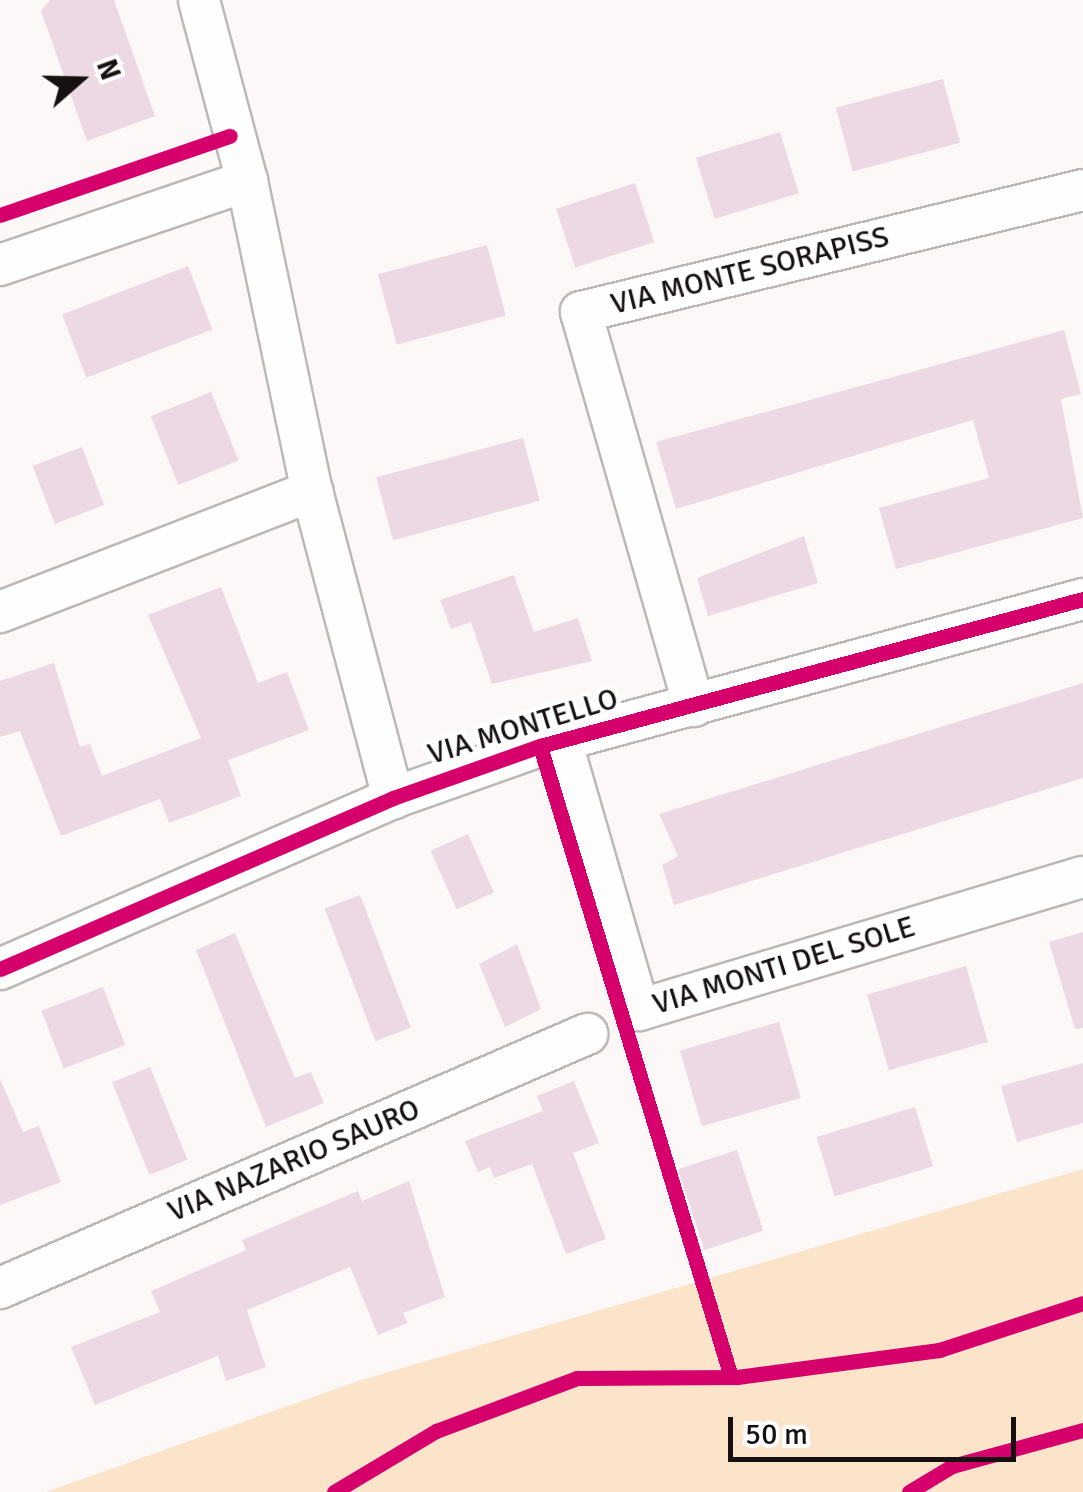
<!DOCTYPE html>
<style>
body{margin:0}
#map{position:relative;width:1083px;height:1492px;overflow:hidden;background:#fcf8f8;font-family:Signika,sans-serif}
div>[style]{position:absolute}
[style*='--x']{left:calc(var(--x)*1px);top:calc(var(--y)*1px);width:calc(var(--w)*1px);rotate:calc(var(--a)*1deg)}
.green>*{inset:0;background:#fce4ca}
.building>*{inset:0;background:#ecd9e4;transform-origin:0 0}
.roads{filter:drop-shadow(2px 0 #bdb8b8) drop-shadow(-2px 0 #bdb8b8) drop-shadow(0 2px #bdb8b8) drop-shadow(0 -2px #bdb8b8)}
.minor>*{height:40px;margin:-20px;padding:0 20px;transform-origin:20px;border-radius:20px;background:#fffefe}
.cycleway>*{height:15px;margin:-7.5px;padding:0 7.5px;transform-origin:7.5px;border-radius:7.5px;background:#d6006c}
span{translate:-50% -50%;white-space:nowrap;text-align:center;line-height:1.15;-webkit-text-stroke:9px #fff;paint-order:stroke}
.street-label{font-size:30px;color:#161011}
.north{position:absolute;left:30px;top:30px;width:100px;height:100px;-webkit-text-stroke:8px #fff;paint-order:stroke;rotate:70deg;font-size:28px;font-weight:700;line-height:40px;text-align:center;color:#161011}
.north::after{content:'';display:block;margin:auto;width:35px;height:45px;background:#161011;clip-path:polygon(50% 0,100% 100%,50% 72%,0 100%)}
.scale{position:absolute;left:728px;top:1417px;width:288px;height:45px;box-sizing:border-box;border:5px solid #161011;border-top:0;padding-left:12px;font-size:30px;line-height:35px;white-space:nowrap;color:#161011;-webkit-text-stroke:8px #fff;paint-order:stroke}
</style>
<div id="map">
<div class="green">
<div style="clip-path:polygon(1083px 1169px,1083px 1492px,46px 1492px,361px 1380px)"></div>
</div>
<div class="building">
<div style="clip-path:polygon(50px 0,114px 0,155px 116px,87px 141px,41px 11px)"></div>
<div style="left:943px;top:79px;width:66px;height:111px;rotate:75deg"></div>
<div style="left:780px;top:132px;width:64px;height:88px;rotate:73deg"></div>
<div style="left:635px;top:183px;width:62px;height:83px;rotate:72deg"></div>
<div style="left:487px;top:245px;width:73px;height:113px;rotate:75deg"></div>
<div style="left:188px;top:266px;width:68px;height:135px;rotate:69deg"></div>
<div style="clip-path:polygon(1064px 330px,1081px 394px,1061px 399px,1083px 518px,896px 569px,879px 508px,989px 478px,973px 420px,676px 509px,656px 442px)"></div>
<div style="left:211px;top:392px;width:74px;height:65px;rotate:68deg"></div>
<div style="left:523px;top:438px;width:65px;height:152px;rotate:75deg"></div>
<div style="left:82px;top:447px;width:62px;height:53px;rotate:69deg"></div>
<div style="clip-path:polygon(804px 536px,818px 583px,708px 616px,697px 578px)"></div>
<div style="clip-path:polygon(514px 575px,534px 632px,578px 618px,592px 661px,492px 684px,471px 622px,451px 629px,440px 600px)"></div>
<div style="clip-path:polygon(221px 587px,258px 683px,287px 672px,309px 730px,228px 760px,241px 796px,169px 823px,160px 799px,61px 836px,20px 731px,0 737px,0 681px,54px 663px,80px 747px,90px 744px,102px 776px,201px 738px,148px 615px)"></div>
<div style="clip-path:polygon(1083px 683px,1083px 778px,674px 905px,662px 865px,678px 856px,659px 814px)"></div>
<div style="left:468px;top:834px;width:64px;height:41px;rotate:66deg"></div>
<div style="left:360px;top:895px;width:142px;height:38px;rotate:69deg"></div>
<div style="clip-path:polygon(1083px 932px,1083px 1028px,1075px 1029px,1049px 942px)"></div>
<div style="clip-path:polygon(235px 933px,295px 1078px,311px 1072px,324px 1103px,266px 1127px,196px 950px)"></div>
<div style="clip-path:polygon(517px 944px,541px 1009px,505px 1027px,479px 964px)"></div>
<div style="left:966px;top:966px;width:79px;height:103px;rotate:74deg"></div>
<div style="left:103px;top:987px;width:62px;height:66px;rotate:69deg"></div>
<div style="left:779px;top:1022px;width:79px;height:103px;rotate:74deg"></div>
<div style="clip-path:polygon(1083px 1063px,1083px 1123px,1017px 1142px,1001px 1086px)"></div>
<div style="left:150px;top:1067px;width:100px;height:41px;rotate:68deg"></div>
<div style="clip-path:polygon(0 1079px,23px 1132px,39px 1126px,61px 1182px,0 1205px)"></div>
<div style="clip-path:polygon(574px 1081px,599px 1143px,573px 1153px,606px 1239px,566px 1254px,532px 1164px,494px 1178px,490px 1167px,478px 1172px,465px 1141px,543px 1111px,537px 1096px)"></div>
<div style="left:915px;top:1107px;width:62px;height:103px;rotate:73deg"></div>
<div style="left:737px;top:1150px;width:85px;height:62px;rotate:72deg"></div>
<div style="clip-path:polygon(409px 1181px,445px 1297px,403px 1313px,408px 1323px,378px 1335px,350px 1267px,247px 1310px,266px 1367px,226px 1381px,218px 1356px,95px 1405px,71px 1347px,160px 1312px,151px 1291px,246px 1250px,242px 1240px,358px 1191px,362px 1201px)"></div>
</div>
<div class="roads">
<div class="minor">
<div style="--x:247;--y:181;--w:317;--a:78.2"></div>
<div style="--x:312;--y:491;--w:318;--a:75.2"></div>
<div style="--x:0;--y:265;--w:261;--a:-18.8"></div>
<div style="--x:247;--y:181;--w:187;--a:-104.9"></div>
<div style="--x:0;--y:612;--w:335;--a:-21.2"></div>
<div style="--x:694;--y:706;--w:410;--a:-106"></div>
<div style="--x:581;--y:312;--w:517;--a:-13.66"></div>
<div style="--x:561;--y:740;--w:281;--a:73.9"></div>
<div style="--x:639;--y:1010;--w:463;--a:-16.7"></div>
<div style="--x:0;--y:969;--w:429;--a:-23.5"></div>
<div style="--x:393;--y:798;--w:156;--a:-19.5"></div>
<div style="--x:540;--y:746;--w:563;--a:-15.15"></div>
<div style="--x:0;--y:1288;--w:640;--a:-23.4"></div>
</div>
</div>
<div class="cycleway">
<div style="--x:0;--y:215;--w:243;--a:-19"></div>
<div style="--x:540;--y:746;--w:659;--a:73.16"></div>
<div style="--x:0;--y:969;--w:429;--a:-23.5"></div>
<div style="--x:393;--y:798;--w:156;--a:-19.5"></div>
<div style="--x:540;--y:746;--w:563;--a:-15.15"></div>
<div style="--x:334;--y:1492;--w:119;--a:-30.9"></div>
<div style="--x:436;--y:1431;--w:151;--a:-20.6"></div>
<div style="--x:577;--y:1378;--w:160;--a:-0.4"></div>
<div style="--x:737;--y:1377;--w:204;--a:-7.6"></div>
<div style="--x:939;--y:1350;--w:151;--a:-18.1"></div>
<div style="--x:909;--y:1492;--w:50;--a:-31.2"></div>
<div style="--x:952;--y:1466;--w:136;--a:-15.4"></div>
</div>
<div class="street-label">
<span style="left:750px;top:271px;rotate:-14deg">VIA MONTE SORAPISS</span>
<span style="left:523px;top:727px;rotate:-17deg">VIA MONTELLO</span>
<span style="left:784px;top:966px;rotate:-17deg">VIA MONTI DEL SOLE</span>
<span style="left:294px;top:1161px;rotate:-23deg">VIA NAZARIO SAURO</span>
</div>
<div class="north">N</div>
<div class="scale">50 m</div>
</div>
